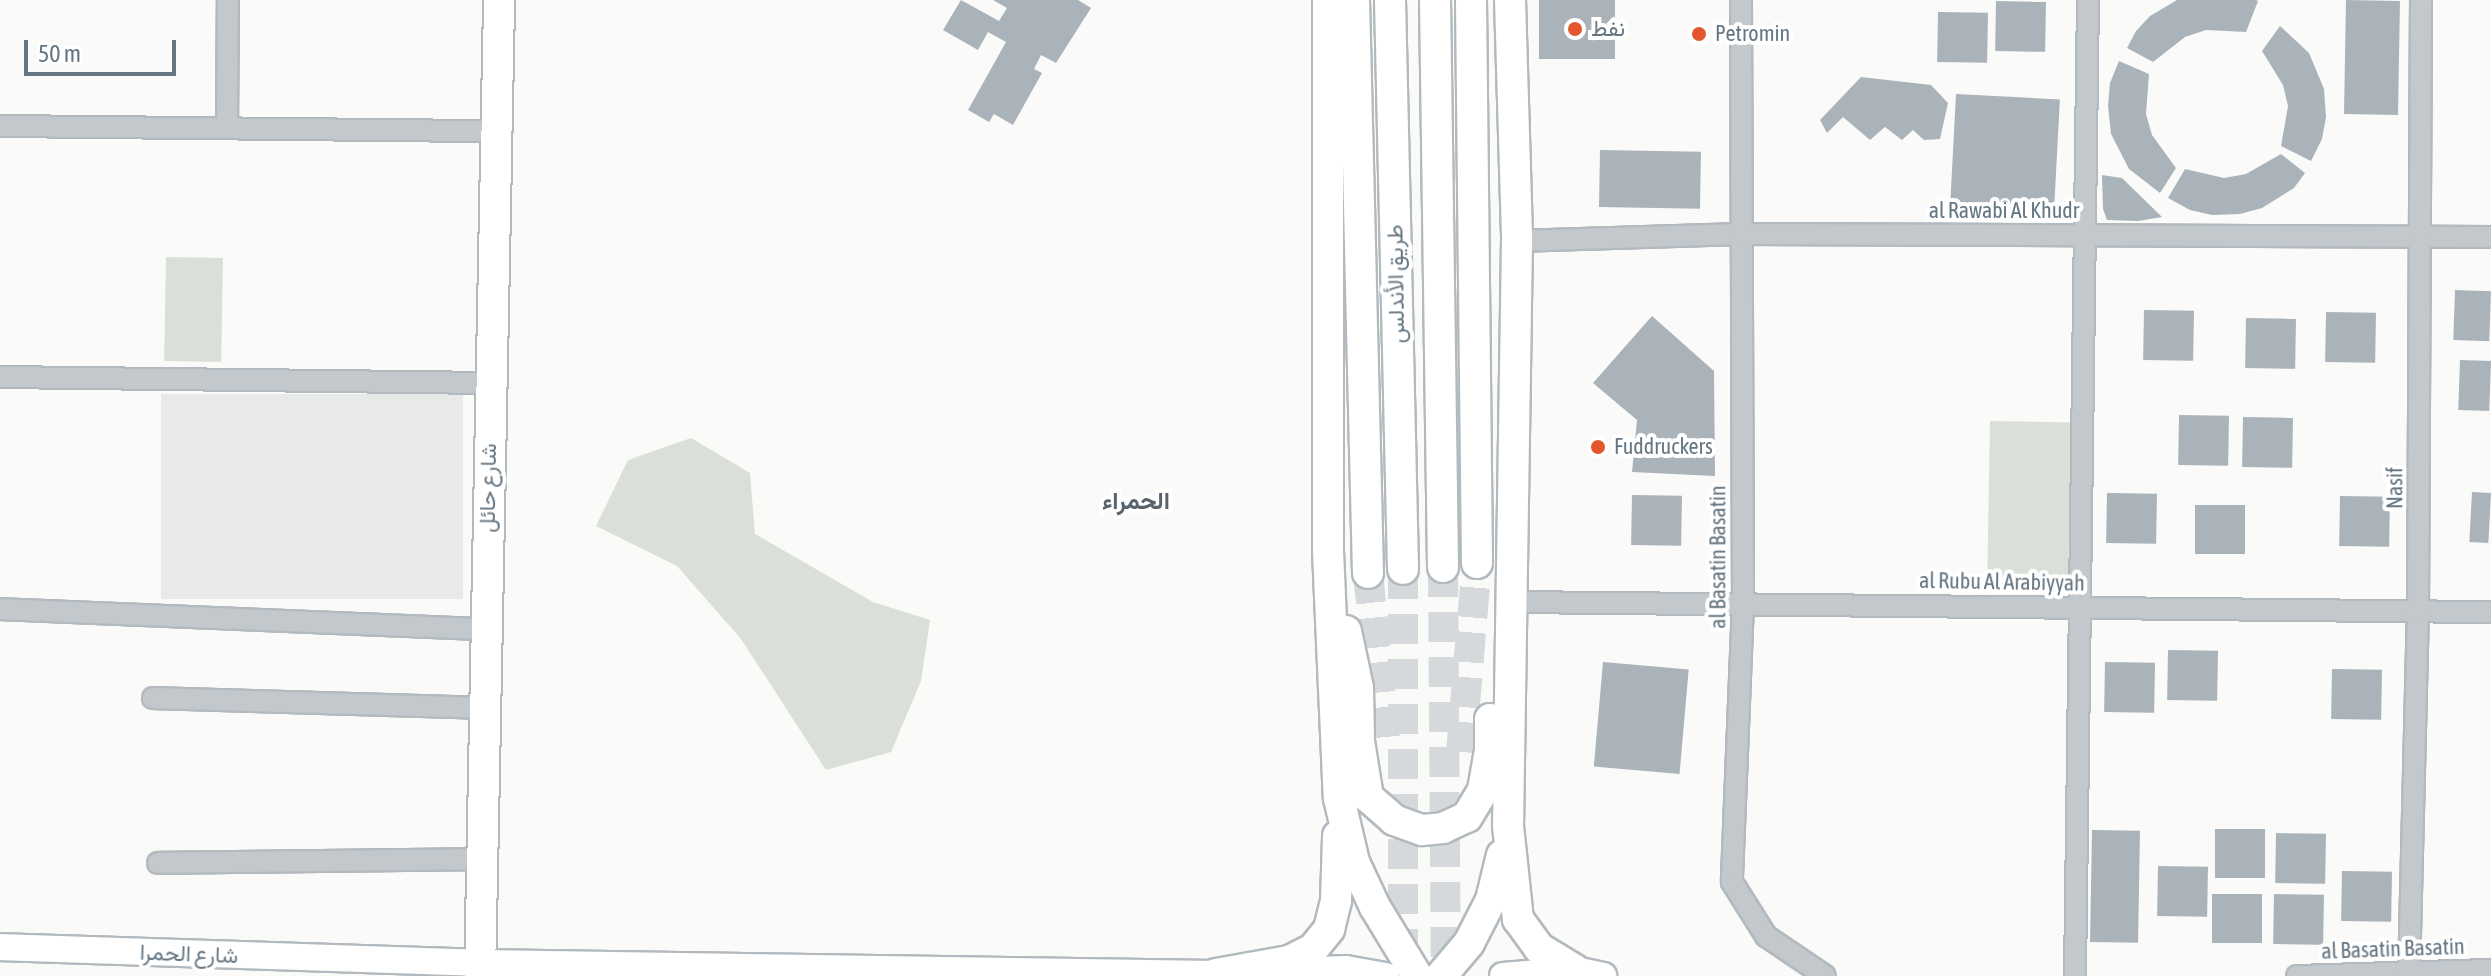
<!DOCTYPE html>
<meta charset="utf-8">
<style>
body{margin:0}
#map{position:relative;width:2491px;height:976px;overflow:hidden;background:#fafaf8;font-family:"Asap Condensed",Vazirmatn,sans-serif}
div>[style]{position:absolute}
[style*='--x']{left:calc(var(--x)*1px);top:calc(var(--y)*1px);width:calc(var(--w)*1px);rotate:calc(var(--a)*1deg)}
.built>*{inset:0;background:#e8e9e9;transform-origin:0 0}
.green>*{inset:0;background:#dadfd7;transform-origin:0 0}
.building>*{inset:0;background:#aab3b9;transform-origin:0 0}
.primary-tunnel>*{height:30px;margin-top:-15px;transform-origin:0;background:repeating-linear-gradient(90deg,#d5d9db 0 30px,transparent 0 45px)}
.roads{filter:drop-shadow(2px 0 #b3babf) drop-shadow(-2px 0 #b3babf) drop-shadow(0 2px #b3babf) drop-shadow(0 -2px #b3babf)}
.minor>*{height:20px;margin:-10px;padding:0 10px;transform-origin:10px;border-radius:10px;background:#c3c8cc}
.secondary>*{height:26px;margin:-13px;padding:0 13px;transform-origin:13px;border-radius:13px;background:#fff}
.primary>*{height:30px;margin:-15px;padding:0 15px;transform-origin:15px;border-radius:15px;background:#fff}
.dots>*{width:22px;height:22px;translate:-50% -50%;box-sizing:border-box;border:4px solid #fff;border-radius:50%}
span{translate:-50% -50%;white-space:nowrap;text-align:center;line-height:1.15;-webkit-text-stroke:8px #fff;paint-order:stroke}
.poi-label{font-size:22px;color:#657683}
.left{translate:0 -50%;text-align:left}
.street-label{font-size:22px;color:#657683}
.neighbourhood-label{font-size:24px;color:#57646e;font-weight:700}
.scale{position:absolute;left:24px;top:40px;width:152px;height:36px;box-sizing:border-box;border:4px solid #657683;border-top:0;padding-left:10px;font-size:24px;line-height:28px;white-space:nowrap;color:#657683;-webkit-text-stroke:6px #fff;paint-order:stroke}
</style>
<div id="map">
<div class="built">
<div style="left:161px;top:394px;width:302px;height:205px"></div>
</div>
<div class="green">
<div style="left:166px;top:257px;width:57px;height:104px;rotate:1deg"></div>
<div style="left:1990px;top:421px;width:81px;height:156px;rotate:1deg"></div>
<div style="clip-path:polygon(691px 438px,750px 473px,755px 534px,873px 602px,930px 620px,921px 681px,891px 752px,826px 770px,741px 639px,677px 566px,596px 526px,628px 460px)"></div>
</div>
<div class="building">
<div style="clip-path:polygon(961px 0,999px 21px,1007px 8px,993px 0,1078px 0,1091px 8px,1056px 63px,1041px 55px,1034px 69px,1042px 73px,1013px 125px,994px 114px,989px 122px,968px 110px,1006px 42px,988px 32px,978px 50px,943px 30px)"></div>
<div style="left:1539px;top:0;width:76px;height:59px"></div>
<div style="clip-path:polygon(2177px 0,2256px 0,2258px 1px,2246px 32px,2206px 30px,2185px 37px,2153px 62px,2127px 48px,2136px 31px,2150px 16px)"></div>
<div style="left:2346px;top:0;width:54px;height:114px;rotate:1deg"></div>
<div style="left:1996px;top:1px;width:50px;height:50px;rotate:1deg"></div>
<div style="left:1938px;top:12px;width:50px;height:50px;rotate:1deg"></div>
<div style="clip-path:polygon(2280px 26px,2309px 53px,2324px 89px,2326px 117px,2322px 139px,2311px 161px,2281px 146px,2288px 106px,2283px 85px,2262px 51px)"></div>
<div style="clip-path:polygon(2119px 61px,2149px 74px,2146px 114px,2152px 135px,2176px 168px,2160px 193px,2129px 169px,2111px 134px,2108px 106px,2110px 83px)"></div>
<div style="clip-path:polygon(1861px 77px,1931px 85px,1948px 103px,1940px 139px,1924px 140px,1913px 130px,1902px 140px,1885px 127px,1870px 140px,1843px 117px,1827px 133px,1820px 120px)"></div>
<div style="left:1956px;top:94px;width:104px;height:121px;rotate:3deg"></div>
<div style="left:1600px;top:150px;width:101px;height:57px;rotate:1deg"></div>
<div style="clip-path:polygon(2281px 154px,2305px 173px,2294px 188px,2262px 208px,2240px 214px,2212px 215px,2190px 210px,2168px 198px,2185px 169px,2224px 178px,2246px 174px)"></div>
<div style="clip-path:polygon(2102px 175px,2122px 178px,2162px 217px,2138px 221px,2107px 220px,2103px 209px)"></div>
<div style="left:2455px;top:290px;width:36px;height:50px;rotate:2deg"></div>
<div style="left:2144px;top:310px;width:50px;height:50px;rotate:1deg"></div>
<div style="left:2326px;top:312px;width:50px;height:50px;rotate:1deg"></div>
<div style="clip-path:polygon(1652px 316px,1714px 371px,1715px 476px,1632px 472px,1637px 420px,1593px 383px)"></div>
<div style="left:2246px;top:318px;width:50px;height:50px;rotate:1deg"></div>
<div style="left:2460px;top:360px;width:31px;height:50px;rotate:2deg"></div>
<div style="left:2179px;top:415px;width:50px;height:50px;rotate:1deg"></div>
<div style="left:2243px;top:417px;width:50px;height:50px;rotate:1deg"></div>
<div style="left:2472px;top:492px;width:19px;height:50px;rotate:3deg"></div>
<div style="left:2107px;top:493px;width:50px;height:50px;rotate:1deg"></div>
<div style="left:1632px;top:495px;width:50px;height:50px;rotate:1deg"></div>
<div style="left:2340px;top:496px;width:50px;height:50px;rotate:1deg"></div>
<div style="left:2195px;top:505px;width:50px;height:49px"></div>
<div style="left:2168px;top:650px;width:50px;height:50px;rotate:1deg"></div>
<div style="left:1603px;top:662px;width:86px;height:105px;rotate:5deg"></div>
<div style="left:2105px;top:662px;width:50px;height:50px;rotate:1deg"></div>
<div style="left:2332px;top:669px;width:50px;height:50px;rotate:1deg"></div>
<div style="left:2215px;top:829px;width:50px;height:49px"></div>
<div style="left:2092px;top:830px;width:48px;height:112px;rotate:1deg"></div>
<div style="left:2276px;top:833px;width:50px;height:50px;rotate:1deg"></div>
<div style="left:2158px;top:866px;width:50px;height:50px;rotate:1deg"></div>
<div style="left:2342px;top:871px;width:50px;height:50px;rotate:1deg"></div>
<div style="left:2212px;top:894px;width:50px;height:49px"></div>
<div style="left:2274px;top:894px;width:50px;height:50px;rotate:1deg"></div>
</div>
<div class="primary-tunnel">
<div style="--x:1443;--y:567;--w:409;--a:89.6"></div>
<div style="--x:1403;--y:569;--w:394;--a:90"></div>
<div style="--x:1368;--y:573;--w:178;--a:84.2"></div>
<div style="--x:1461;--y:752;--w:190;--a:-85.2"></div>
</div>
<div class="roads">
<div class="minor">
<div style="--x:1741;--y:0;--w:603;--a:89.81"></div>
<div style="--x:1743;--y:603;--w:279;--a:92.3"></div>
<div style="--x:1732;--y:882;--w:64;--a:57.8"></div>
<div style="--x:1766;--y:936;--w:71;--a:34.1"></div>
<div style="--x:0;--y:126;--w:497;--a:0.6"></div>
<div style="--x:227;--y:128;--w:128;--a:-89.6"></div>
<div style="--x:1517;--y:241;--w:223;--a:-1.8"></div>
<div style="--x:1740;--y:234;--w:751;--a:0.23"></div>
<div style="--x:0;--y:377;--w:489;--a:0.7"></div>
<div style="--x:1512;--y:602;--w:979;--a:0.59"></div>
<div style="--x:0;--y:609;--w:487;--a:2.4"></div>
<div style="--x:153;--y:698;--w:333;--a:1.7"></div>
<div style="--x:158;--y:863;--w:323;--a:-0.7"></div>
<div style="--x:2075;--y:976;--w:976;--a:-89.24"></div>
<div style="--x:2297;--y:976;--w:194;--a:-1.8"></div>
<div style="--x:2409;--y:976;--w:364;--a:-88.6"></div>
<div style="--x:2418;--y:612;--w:612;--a:-89.72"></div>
</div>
<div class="secondary">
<div style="--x:0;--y:947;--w:479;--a:1.9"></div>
<div style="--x:479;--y:963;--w:737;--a:0.86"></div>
<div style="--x:1216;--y:974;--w:130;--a:-2.2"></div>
<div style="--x:1346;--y:969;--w:40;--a:10"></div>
<div style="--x:1503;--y:976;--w:72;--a:-4.8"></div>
<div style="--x:1575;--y:970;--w:29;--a:12"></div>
</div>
<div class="primary">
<div style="--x:1328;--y:0;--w:551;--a:90"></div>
<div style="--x:1328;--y:551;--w:247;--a:87.5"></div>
<div style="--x:1339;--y:798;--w:66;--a:76.8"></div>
<div style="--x:1354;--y:862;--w:50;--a:65"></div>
<div style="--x:1375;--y:907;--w:81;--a:58.7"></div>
<div style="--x:1354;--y:0;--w:573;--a:88.6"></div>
<div style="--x:1390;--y:0;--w:569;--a:88.69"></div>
<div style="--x:1435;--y:0;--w:567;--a:89.19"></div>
<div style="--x:1471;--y:0;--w:563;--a:89.39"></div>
<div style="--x:1510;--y:0;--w:241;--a:88.3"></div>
<div style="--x:1517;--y:241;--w:585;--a:90.88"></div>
<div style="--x:1508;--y:826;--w:94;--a:83.9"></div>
<div style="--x:1518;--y:919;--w:36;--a:54"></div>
<div style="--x:1539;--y:948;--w:42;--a:31.4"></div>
<div style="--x:1346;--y:631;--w:58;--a:78.1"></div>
<div style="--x:1358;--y:688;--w:53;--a:88.9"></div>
<div style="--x:1359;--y:741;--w:57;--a:80.9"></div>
<div style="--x:1368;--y:797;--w:35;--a:41"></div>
<div style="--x:1394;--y:820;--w:30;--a:20"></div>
<div style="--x:1422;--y:830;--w:21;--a:-5"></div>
<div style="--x:1443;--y:828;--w:26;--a:-25"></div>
<div style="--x:1467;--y:817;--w:31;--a:-59"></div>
<div style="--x:1483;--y:790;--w:40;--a:-80"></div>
<div style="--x:1490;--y:751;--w:32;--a:-90"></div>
<div style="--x:1216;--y:974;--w:74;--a:-10.1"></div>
<div style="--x:1289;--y:961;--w:27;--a:-27"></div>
<div style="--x:1313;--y:949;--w:26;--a:-51"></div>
<div style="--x:1329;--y:929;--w:29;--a:-76"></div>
<div style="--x:1336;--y:901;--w:65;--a:-88.2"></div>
<div style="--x:480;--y:976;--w:976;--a:-88.88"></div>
<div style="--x:1441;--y:976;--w:43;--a:-49.7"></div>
<div style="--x:1469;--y:943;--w:48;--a:-62.9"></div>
<div style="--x:1491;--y:900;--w:46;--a:-76.3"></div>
</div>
</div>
<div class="dots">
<div style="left:1575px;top:29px;background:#e4572e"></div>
<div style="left:1699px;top:34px;background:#e4572e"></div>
<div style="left:1598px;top:447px;background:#e4572e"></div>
</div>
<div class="poi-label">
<span class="left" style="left:1591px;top:29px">نفط</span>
<span class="left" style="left:1715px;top:34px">Petromin</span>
<span class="left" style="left:1614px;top:447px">Fuddruckers</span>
</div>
<div class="street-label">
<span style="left:2004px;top:211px">al Rawabi Al Khudr</span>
<span style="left:1396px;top:284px;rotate:-91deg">طريق الأندلس</span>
<span style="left:488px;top:488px;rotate:-89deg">شارع حائل</span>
<span style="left:2395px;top:488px;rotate:-90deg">Nasif</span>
<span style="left:1718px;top:557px;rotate:-90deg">al Basatin Basatin</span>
<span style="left:2002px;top:582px;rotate:1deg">al Rubu Al Arabiyyah</span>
<span style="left:2393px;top:949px;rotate:-2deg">al Basatin Basatin</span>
<span style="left:189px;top:954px;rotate:2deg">شارع الحمرا</span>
</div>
<div class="neighbourhood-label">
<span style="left:1136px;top:501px">الحمراء</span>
</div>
<div class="scale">50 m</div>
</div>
